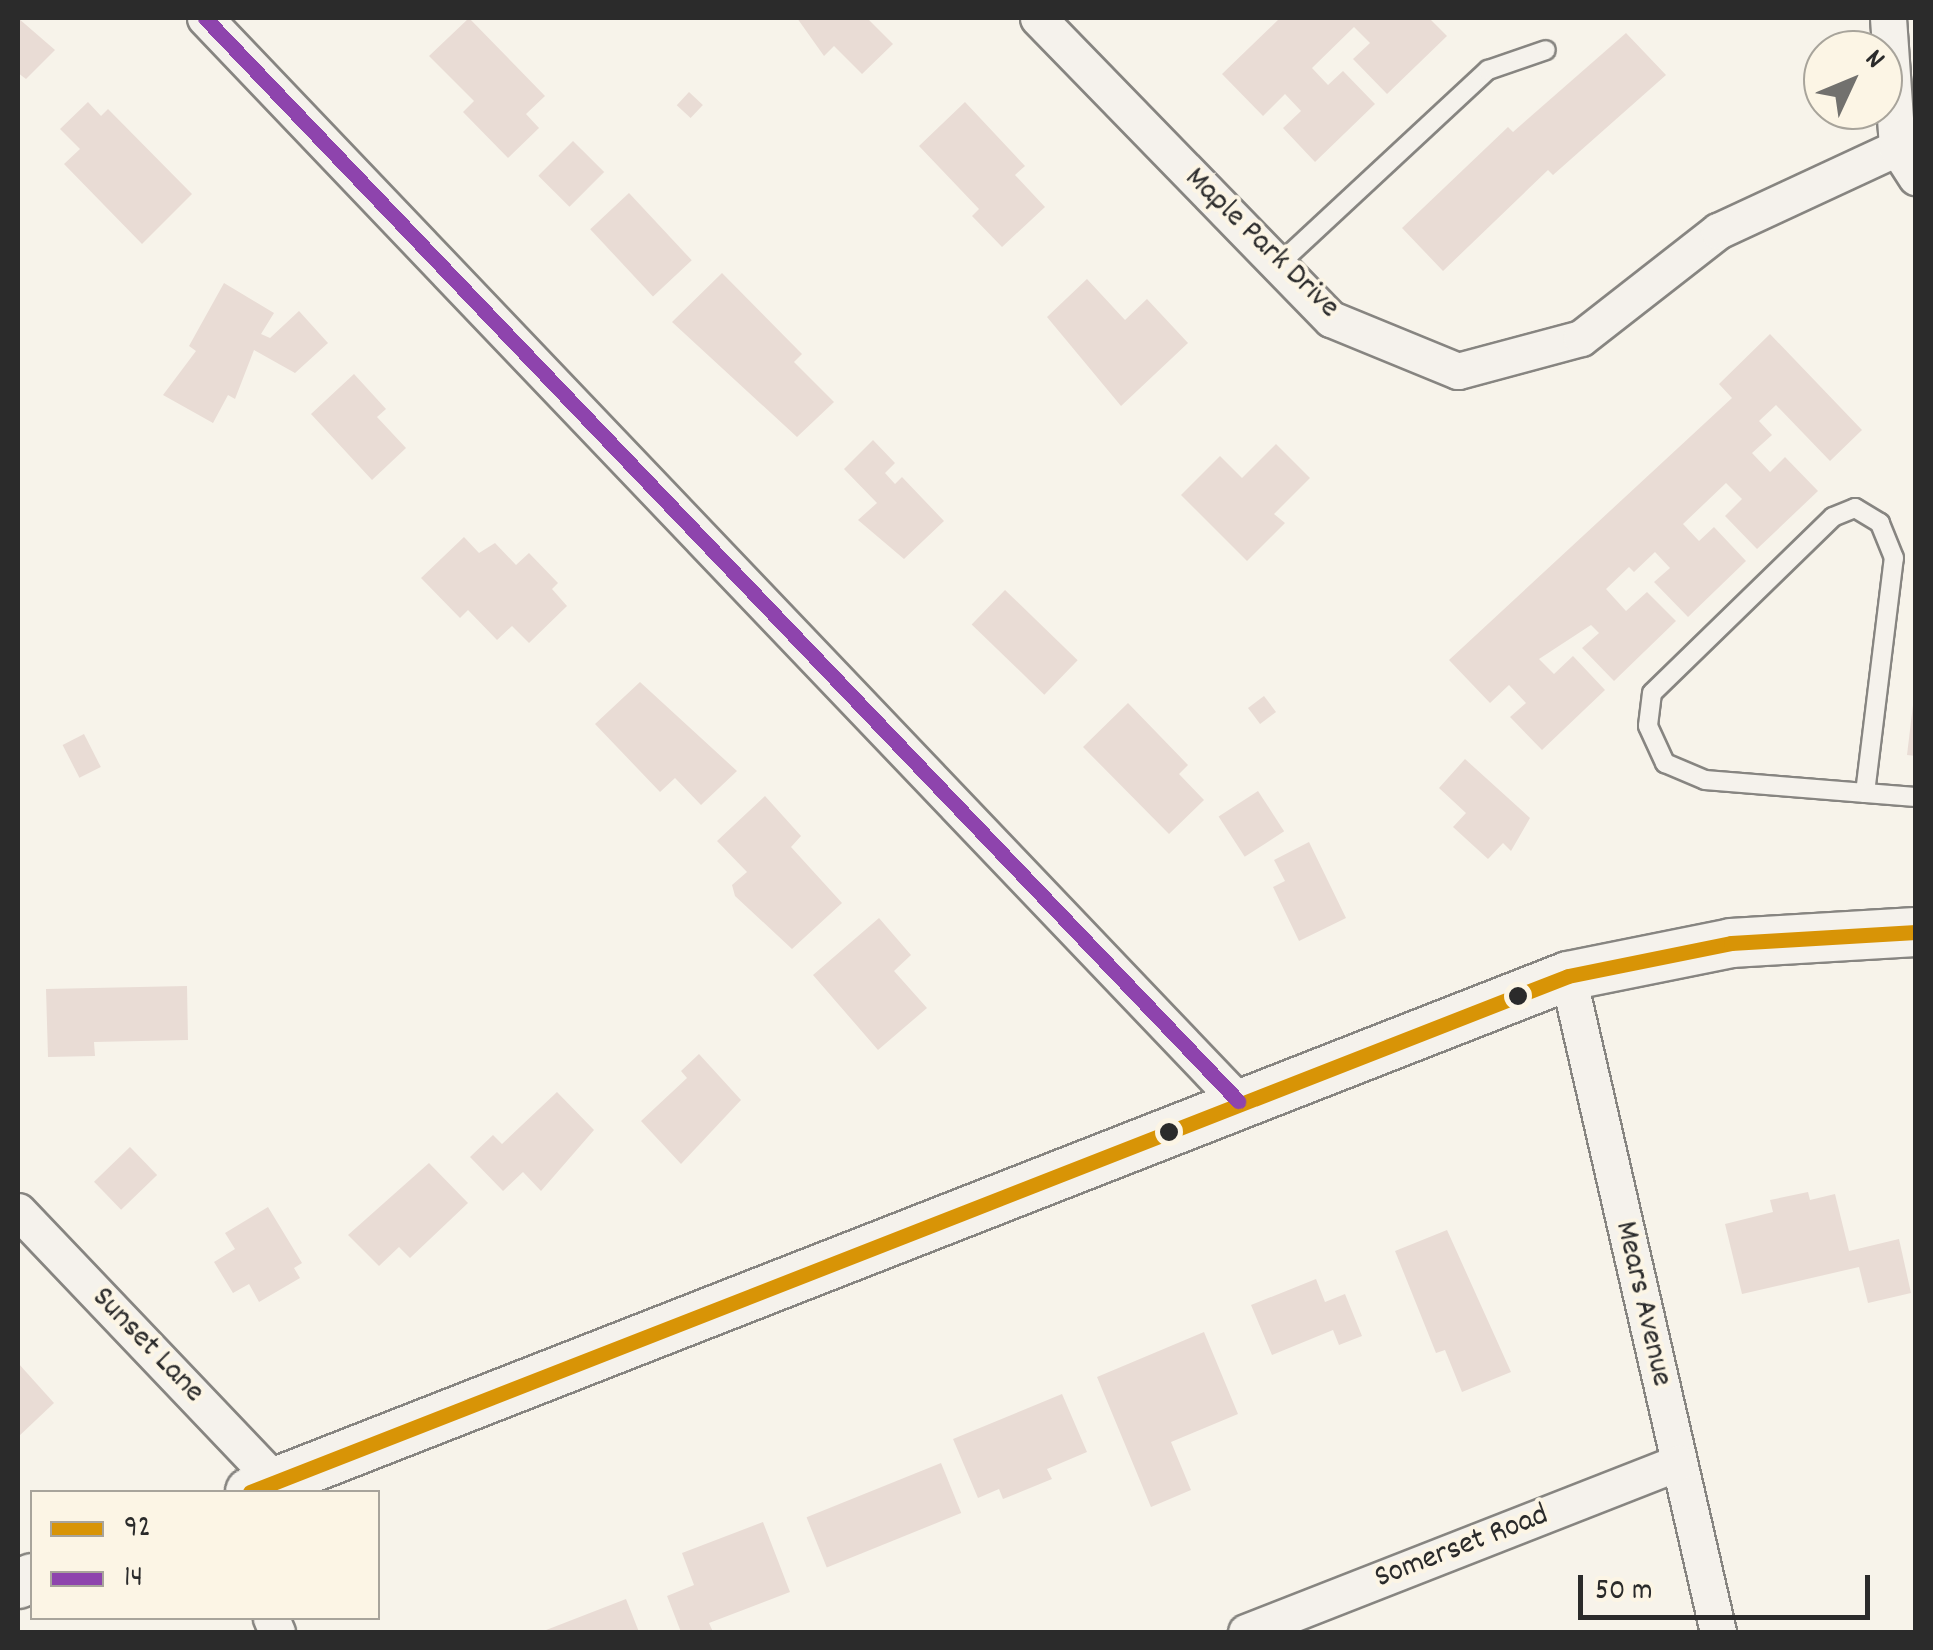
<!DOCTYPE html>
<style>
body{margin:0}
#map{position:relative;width:1933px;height:1650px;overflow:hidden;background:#f7f3ea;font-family:Dekko,sans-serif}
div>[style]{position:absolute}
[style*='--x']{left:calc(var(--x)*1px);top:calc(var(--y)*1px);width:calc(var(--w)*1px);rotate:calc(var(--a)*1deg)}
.building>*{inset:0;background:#e9dcd5;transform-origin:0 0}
.roads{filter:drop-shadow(2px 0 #878581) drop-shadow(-2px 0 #878581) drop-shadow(0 2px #878581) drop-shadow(0 -2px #878581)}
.service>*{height:18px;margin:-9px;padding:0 9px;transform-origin:9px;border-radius:9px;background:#f5f2ec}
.minor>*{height:35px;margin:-17.5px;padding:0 17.5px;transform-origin:17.5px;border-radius:17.5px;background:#f5f2ec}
.secondary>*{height:48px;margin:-24px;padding:0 24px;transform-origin:24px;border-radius:24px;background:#f5f2ec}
.bus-1>*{height:15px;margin:-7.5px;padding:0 7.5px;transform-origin:7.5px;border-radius:7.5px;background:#d89406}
.bus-2>*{height:15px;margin:-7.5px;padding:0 7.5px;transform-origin:7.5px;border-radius:7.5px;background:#8e44ad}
.dots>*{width:28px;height:28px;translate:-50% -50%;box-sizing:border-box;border:5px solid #fcf5e5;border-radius:50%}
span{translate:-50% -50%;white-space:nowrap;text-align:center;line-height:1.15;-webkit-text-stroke:8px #fcf5e5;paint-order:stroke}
.street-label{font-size:32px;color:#2b2b2b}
.frame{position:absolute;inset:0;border:20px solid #2b2b2b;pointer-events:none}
.legend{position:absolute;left:30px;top:1490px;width:350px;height:130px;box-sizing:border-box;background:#fcf5e5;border:2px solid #a8a49b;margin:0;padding:12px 18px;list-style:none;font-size:30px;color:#2b2b2b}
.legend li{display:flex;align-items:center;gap:20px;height:50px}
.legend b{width:50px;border:2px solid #a8a49b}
.north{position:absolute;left:1803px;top:30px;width:100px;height:100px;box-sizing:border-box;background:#fcf5e5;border:2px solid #a8a49b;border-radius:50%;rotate:46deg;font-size:28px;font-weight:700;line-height:40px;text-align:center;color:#2b2b2b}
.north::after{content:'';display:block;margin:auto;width:35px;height:45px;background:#72716e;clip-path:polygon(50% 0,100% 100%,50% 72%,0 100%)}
.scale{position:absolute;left:1578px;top:1575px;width:292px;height:45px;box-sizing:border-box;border:5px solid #2b2b2b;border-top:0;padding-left:12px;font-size:30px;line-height:35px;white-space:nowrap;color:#2b2b2b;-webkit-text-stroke:8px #fcf5e5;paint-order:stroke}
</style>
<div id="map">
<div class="building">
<div style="clip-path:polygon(18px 18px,55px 50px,26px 79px,18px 73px)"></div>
<div style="clip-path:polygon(469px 18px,545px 96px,526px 114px,539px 128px,508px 158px,463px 112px,474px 101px,429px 56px)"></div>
<div style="clip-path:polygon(797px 18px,867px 18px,893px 44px,862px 74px,834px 46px,824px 56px)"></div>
<div style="clip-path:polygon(1280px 18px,1429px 18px,1447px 36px,1387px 94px,1353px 59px,1370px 43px,1354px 27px,1312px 68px,1328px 85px,1343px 71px,1375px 104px,1315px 162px,1283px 128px,1301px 111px,1285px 94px,1263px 116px,1222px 74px)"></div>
<div style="clip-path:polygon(1626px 33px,1666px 75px,1553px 175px,1548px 170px,1443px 271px,1402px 228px,1508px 127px,1513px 132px)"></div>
<div style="left:689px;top:92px;width:19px;height:18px;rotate:43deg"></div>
<div style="clip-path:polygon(88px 102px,101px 116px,108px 109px,192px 194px,142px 244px,64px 164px,80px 149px,60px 129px)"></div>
<div style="clip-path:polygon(965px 102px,1025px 166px,1015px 175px,1045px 207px,1002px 247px,972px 216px,979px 209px,919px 146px)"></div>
<div style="left:573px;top:141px;width:44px;height:49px;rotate:45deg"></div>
<div style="left:629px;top:193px;width:92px;height:53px;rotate:47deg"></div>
<div style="clip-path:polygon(722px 273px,802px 354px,794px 362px,834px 402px,797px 437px,672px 322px)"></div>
<div style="clip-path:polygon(1087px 279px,1125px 320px,1147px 299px,1188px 343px,1121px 406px,1047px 317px)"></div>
<div style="clip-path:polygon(224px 283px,274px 313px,261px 334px,270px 338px,299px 311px,328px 343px,295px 373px,254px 350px,235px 399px,228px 395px,213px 423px,163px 395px,196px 351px,189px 346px)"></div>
<div style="clip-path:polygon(1770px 334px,1862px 430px,1830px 461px,1776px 405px,1759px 421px,1772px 435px,1752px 453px,1770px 472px,1785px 457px,1818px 491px,1757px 549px,1725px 516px,1742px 499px,1726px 483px,1683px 524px,1699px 541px,1714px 527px,1746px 561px,1688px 617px,1654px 582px,1670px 568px,1655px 552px,1634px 572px,1629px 567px,1606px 589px,1626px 611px,1647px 592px,1676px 621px,1614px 681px,1582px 648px,1599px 633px,1591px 625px,1539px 659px,1554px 674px,1573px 656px,1605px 690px,1542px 750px,1510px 717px,1526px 703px,1509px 685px,1490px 703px,1449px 660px,1732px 398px,1719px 384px)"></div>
<div style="clip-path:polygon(354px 374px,386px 409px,377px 417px,406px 448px,372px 480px,311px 414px)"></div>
<div style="clip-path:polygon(873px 440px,895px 463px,885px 473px,895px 484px,902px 477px,944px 521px,904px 559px,858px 520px,877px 503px,844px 469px)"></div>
<div style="clip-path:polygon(1276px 444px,1310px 478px,1274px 514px,1285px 523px,1247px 561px,1181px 495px,1220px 456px,1242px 478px)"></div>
<div style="clip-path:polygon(464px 537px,479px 553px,495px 543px,516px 565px,529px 553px,558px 583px,552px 589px,567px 606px,529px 643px,512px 626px,497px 640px,468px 610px,460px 618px,421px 578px)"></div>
<div style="left:1005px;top:590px;width:101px;height:48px;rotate:44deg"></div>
<div style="clip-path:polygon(640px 682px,737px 771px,701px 805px,675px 778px,660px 792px,595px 724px)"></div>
<div style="left:1264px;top:696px;width:20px;height:20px;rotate:53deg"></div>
<div style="clip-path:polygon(1128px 703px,1188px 765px,1179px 774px,1204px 800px,1169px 834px,1083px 747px)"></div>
<div style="clip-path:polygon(1913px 705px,1916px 705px,1916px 756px,1907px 755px)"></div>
<div style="left:84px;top:734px;width:37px;height:24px;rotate:63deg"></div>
<div style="clip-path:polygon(1465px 759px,1530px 818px,1511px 851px,1503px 843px,1488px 859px,1453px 827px,1466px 813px,1439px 788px)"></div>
<div style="left:1258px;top:791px;width:48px;height:47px;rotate:57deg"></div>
<div style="clip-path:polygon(765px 796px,801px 836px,791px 847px,842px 903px,792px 949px,735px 896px,732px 885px,747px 872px,717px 841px)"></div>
<div style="clip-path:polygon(1309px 842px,1346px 918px,1299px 941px,1273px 887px,1285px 881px,1274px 860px)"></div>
<div style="clip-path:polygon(879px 918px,911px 955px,894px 971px,927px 1008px,878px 1050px,813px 975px)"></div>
<div style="clip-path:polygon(187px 986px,188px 1040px,94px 1042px,95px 1056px,48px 1057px,46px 989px)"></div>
<div style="clip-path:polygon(699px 1054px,741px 1100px,681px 1164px,641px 1121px,687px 1078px,681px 1071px)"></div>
<div style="clip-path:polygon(557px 1092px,594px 1130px,541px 1191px,523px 1172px,503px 1191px,470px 1157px,493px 1135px,502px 1144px)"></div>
<div style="left:130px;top:1147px;width:39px;height:50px;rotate:46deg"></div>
<div style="clip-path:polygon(429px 1163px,468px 1203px,410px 1258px,399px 1247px,379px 1266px,348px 1235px)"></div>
<div style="clip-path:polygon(1808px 1192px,1810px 1200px,1835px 1194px,1849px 1251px,1899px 1239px,1911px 1293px,1868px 1303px,1859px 1267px,1742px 1294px,1725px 1224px,1773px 1212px,1770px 1200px)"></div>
<div style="clip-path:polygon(268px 1207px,302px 1263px,294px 1268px,300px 1278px,259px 1302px,249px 1284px,233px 1293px,214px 1262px,235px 1249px,225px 1233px)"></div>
<div style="clip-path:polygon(1447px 1230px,1511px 1372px,1462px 1392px,1445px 1350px,1436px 1353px,1395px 1251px)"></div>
<div style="clip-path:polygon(1316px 1279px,1325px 1302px,1345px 1294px,1362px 1336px,1339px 1345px,1333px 1330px,1272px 1355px,1251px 1305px)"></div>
<div style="clip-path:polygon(1204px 1332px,1238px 1414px,1171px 1442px,1191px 1490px,1151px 1507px,1097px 1377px)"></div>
<div style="clip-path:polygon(18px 1363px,54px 1403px,18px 1437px)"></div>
<div style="clip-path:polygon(1062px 1394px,1087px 1452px,1047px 1469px,1052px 1479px,1003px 1499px,999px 1489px,978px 1498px,953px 1439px)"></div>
<div style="left:941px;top:1463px;width:54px;height:145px;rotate:68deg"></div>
<div style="clip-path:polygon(763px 1522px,790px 1592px,709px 1623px,713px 1632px,681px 1632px,667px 1596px,694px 1585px,682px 1553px)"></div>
<div style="clip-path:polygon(626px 1599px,639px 1632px,541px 1632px)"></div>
</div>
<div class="roads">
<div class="service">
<div style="--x:1278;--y:265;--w:287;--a:-42.9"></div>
<div style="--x:1488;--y:70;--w:61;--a:-19"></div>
<div style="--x:1865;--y:793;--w:237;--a:-83"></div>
<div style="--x:1894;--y:558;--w:38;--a:-112"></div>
<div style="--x:1880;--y:523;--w:29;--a:-149"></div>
<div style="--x:1855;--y:508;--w:24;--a:158"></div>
<div style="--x:1833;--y:517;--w:252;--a:135.8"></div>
<div style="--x:1652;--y:693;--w:33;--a:97"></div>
<div style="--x:1648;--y:726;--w:41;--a:65.3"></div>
<div style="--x:1665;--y:763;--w:43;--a:23"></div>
<div style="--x:1705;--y:780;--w:161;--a:4.6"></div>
<div style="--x:1865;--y:793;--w:51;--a:4.5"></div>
</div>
<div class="minor">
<div style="--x:205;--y:18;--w:1497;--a:46.35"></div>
<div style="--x:1038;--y:18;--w:420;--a:45.8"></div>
<div style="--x:1331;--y:319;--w:137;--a:22.3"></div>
<div style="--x:1458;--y:371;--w:127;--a:-15"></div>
<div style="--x:1581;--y:338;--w:174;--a:-38"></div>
<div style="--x:1718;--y:231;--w:197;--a:-24.9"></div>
<div style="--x:1888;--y:18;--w:130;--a:86"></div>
<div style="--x:1897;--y:148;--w:35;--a:57"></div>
<div style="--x:1568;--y:976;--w:673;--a:77.12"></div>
<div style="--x:18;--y:1211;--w:374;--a:46.4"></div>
<div style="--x:276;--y:1482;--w:10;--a:96"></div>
<div style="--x:271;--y:1618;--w:15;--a:67"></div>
<div style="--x:1246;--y:1632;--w:464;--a:-21.4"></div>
</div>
<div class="secondary">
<div style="--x:250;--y:1492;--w:1415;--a:-21.38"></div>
<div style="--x:1568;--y:976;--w:166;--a:-11.4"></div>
<div style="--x:1731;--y:943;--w:185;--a:-3.4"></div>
<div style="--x:18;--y:1584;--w:15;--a:-23"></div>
</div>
</div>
<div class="bus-1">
<div style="--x:250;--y:1492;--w:1415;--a:-21.38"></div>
<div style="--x:1568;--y:976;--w:166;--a:-11.4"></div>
<div style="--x:1731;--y:943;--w:185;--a:-3.4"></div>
</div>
<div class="bus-2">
<div style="--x:205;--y:18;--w:1497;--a:46.35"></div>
</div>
<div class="dots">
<div style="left:1518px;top:996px;background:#2b2b2b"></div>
<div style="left:1169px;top:1132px;background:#2b2b2b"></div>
</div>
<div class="street-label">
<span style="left:1261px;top:244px;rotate:44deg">Maple Park Drive</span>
<span style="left:1642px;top:1304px;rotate:77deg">Mears Avenue</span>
<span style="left:147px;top:1346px;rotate:46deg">Sunset Lane</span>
<span style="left:1462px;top:1548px;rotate:-21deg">Somerset Road</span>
</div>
<div class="frame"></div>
<ul class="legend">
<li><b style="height:12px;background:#d89406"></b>92</li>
<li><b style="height:12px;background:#8e44ad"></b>14</li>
</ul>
<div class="north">N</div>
<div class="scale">50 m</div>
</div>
